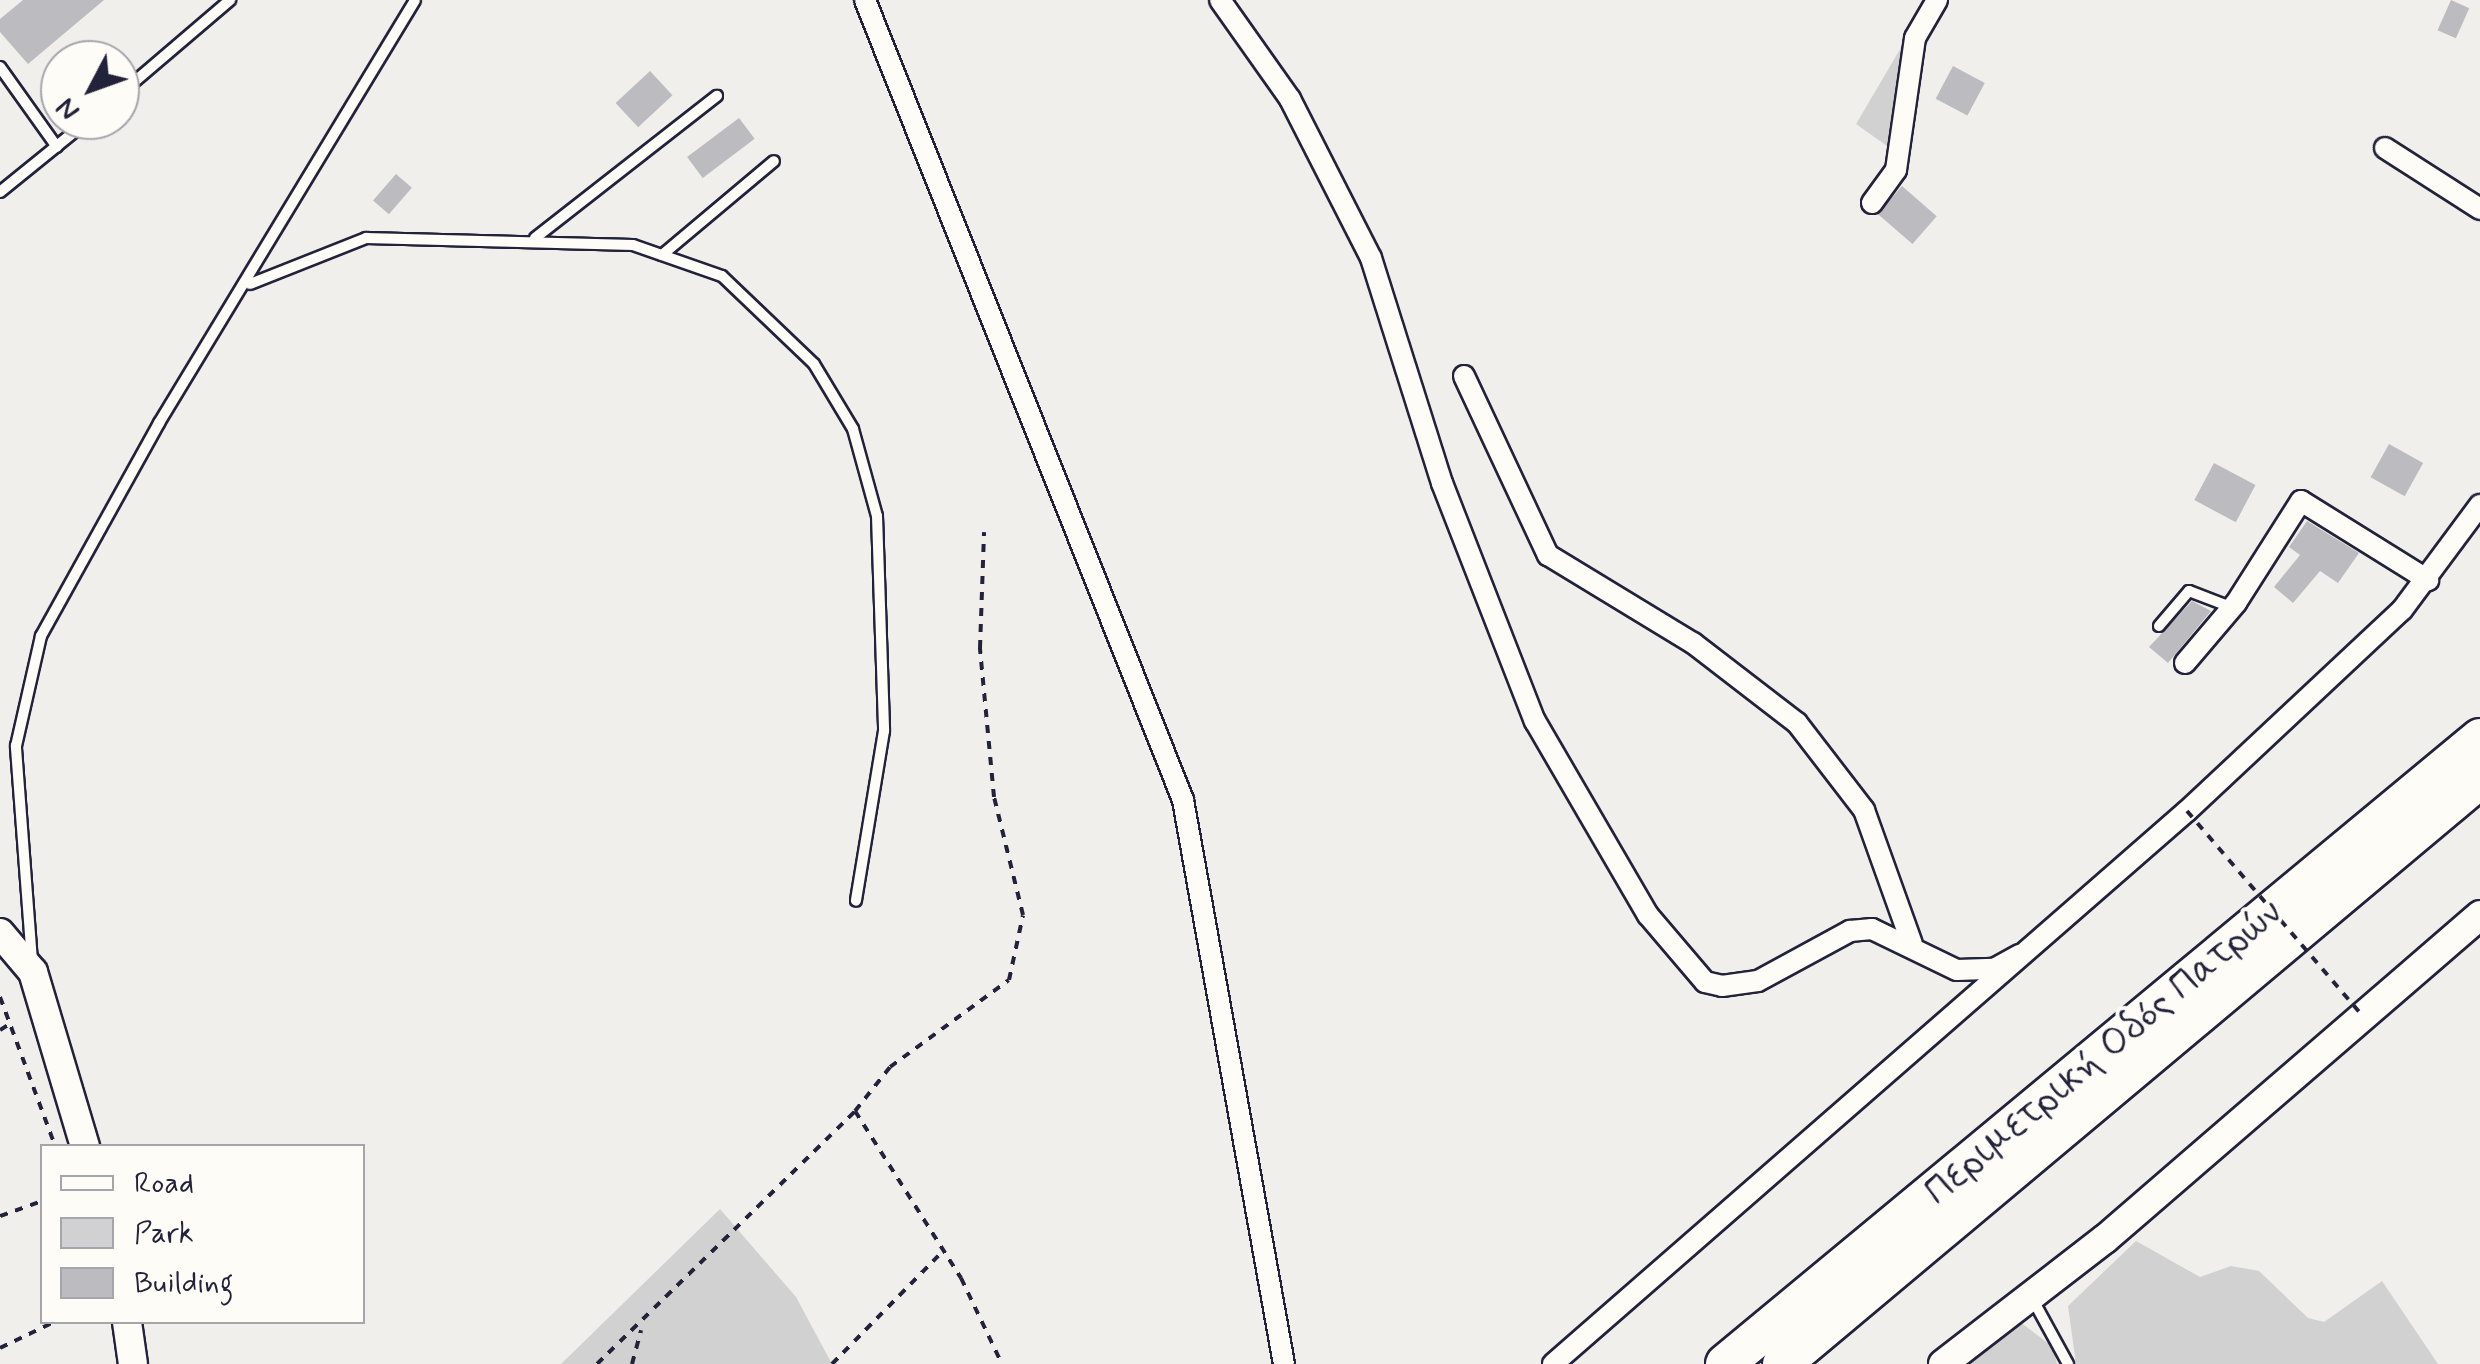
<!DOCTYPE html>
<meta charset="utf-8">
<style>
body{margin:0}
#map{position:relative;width:2480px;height:1364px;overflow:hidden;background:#f0efec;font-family:Mynerve,sans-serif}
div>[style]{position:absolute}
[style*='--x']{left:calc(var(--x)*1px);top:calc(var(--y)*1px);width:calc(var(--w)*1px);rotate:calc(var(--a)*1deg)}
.green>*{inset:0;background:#d2d1d1}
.building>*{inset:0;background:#bcbcc0;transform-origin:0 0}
.path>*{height:4px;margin-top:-2px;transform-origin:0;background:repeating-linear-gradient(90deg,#22223b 0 8px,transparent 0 16px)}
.roads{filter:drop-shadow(2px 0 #22223b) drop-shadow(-2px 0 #22223b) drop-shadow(0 2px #22223b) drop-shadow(0 -2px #22223b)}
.service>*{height:10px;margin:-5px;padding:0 5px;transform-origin:5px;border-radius:5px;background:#fdfcf7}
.minor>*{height:20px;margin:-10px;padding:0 10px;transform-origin:10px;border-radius:10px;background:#fdfcf7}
.tertiary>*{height:28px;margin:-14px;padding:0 14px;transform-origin:14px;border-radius:14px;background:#fdfcf7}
.motorway>*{height:38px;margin:-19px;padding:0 19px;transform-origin:19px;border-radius:19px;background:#fdfcf7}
.path-bridge>*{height:4px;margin-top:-2px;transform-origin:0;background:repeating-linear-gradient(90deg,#22223b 0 8px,transparent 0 16px)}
span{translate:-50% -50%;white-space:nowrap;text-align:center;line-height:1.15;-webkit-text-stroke:8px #fdfcf7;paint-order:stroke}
.street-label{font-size:38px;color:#22223b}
.legend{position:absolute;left:40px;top:1144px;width:325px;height:180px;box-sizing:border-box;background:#fdfcf7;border:2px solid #a5a5ac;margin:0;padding:12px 18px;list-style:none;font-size:30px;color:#22223b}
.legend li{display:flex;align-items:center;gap:20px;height:50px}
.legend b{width:50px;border:2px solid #a5a5ac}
.north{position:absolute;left:40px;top:40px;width:100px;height:100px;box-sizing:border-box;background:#fdfcf7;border:2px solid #a5a5ac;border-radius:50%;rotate:229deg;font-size:28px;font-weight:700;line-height:40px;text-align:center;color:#22223b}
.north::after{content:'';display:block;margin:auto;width:35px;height:45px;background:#22223b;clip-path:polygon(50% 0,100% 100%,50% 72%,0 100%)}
</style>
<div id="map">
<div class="green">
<div style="clip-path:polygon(1902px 46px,1887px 146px,1856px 124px)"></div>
<div style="clip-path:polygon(720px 1209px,796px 1297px,832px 1364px,561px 1364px)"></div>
<div style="clip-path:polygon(2136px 1241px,2200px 1277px,2231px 1266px,2259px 1271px,2308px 1318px,2324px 1322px,2382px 1281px,2438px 1364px,2076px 1364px,2068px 1306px)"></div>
<div style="clip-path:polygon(2020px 1322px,2053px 1347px,2057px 1364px,1966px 1364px)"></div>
</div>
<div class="building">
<div style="clip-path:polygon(23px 0,104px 0,28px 64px,0 32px,0 19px)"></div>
<div style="left:2451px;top:0;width:20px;height:33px;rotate:24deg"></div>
<div style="left:1953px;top:66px;width:36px;height:37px;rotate:28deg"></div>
<div style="left:650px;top:71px;width:33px;height:47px;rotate:47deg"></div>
<div style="left:739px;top:118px;width:26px;height:65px;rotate:53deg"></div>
<div style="left:396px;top:174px;width:21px;height:35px;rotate:41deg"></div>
<div style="left:1902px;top:186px;width:46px;height:37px;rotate:41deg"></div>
<div style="left:2389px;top:444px;width:39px;height:38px;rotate:29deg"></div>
<div style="left:2214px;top:463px;width:47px;height:42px;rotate:28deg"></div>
<div style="clip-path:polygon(2307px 521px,2359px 553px,2338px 583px,2320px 571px,2293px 603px,2274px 587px,2300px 555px,2289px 547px)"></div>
<div style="clip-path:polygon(2192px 601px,2211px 611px,2168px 663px,2149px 647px)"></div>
</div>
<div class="path">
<div style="--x:0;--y:997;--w:159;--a:69.7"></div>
<div style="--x:0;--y:1030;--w:15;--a:-32"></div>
<div style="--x:855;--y:1111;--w:56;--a:-51.5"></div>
<div style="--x:890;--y:1067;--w:147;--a:-36.2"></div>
<div style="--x:1009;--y:980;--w:66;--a:-77.8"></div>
<div style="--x:1023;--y:915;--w:122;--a:-103.8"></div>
<div style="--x:994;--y:797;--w:150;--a:-95.4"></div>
<div style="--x:980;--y:648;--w:116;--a:-88"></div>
<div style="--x:0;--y:1216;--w:45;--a:-19.7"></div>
<div style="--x:0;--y:1348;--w:60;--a:-25.7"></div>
<div style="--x:597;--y:1364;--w:361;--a:-44.4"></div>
<div style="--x:855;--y:1111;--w:198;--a:57.6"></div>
<div style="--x:961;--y:1278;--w:95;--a:64.5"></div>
<div style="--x:632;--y:1364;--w:35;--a:-75"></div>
<div style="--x:832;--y:1364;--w:154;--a:-45.5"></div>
</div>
<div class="roads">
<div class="service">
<div style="--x:0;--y:67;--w:98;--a:54.5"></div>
<div style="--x:120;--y:94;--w:145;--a:-40.5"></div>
<div style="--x:0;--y:192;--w:114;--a:-39"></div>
<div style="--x:535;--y:238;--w:231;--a:-38"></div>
<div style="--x:662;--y:255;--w:146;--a:-40"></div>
<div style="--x:250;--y:284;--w:125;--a:-21.6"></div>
<div style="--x:366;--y:238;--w:267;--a:1.5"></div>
<div style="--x:633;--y:245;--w:94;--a:19.2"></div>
<div style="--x:722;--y:276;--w:127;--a:43.7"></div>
<div style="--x:814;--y:364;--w:76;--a:59"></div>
<div style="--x:853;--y:429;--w:90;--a:74.6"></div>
<div style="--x:877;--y:516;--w:215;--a:88.1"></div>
<div style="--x:884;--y:731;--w:172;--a:99.4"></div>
<div style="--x:2159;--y:626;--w:46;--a:-49.4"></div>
<div style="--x:2189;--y:591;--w:45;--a:20.9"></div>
<div style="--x:32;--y:961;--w:216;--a:-94.3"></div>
<div style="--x:16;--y:746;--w:113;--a:-77.2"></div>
<div style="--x:41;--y:636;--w:244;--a:-61"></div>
<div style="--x:159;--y:423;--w:494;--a:-58.8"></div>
<div style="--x:2033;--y:1300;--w:73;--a:61.3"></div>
</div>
<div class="minor">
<div style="--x:865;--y:0;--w:861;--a:68.32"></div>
<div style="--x:1183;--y:800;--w:573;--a:79.85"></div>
<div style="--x:1220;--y:0;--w:121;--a:54.7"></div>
<div style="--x:1290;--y:99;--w:178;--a:63"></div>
<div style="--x:1371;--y:258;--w:236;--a:72.5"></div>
<div style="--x:1442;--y:483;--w:256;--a:68.7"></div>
<div style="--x:1535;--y:721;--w:225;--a:59.8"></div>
<div style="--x:1648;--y:915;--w:88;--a:49.6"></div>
<div style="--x:1705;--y:982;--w:17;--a:13"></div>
<div style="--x:1722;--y:986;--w:36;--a:-8"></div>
<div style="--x:1758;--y:981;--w:105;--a:-28.5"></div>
<div style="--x:1850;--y:931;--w:22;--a:-5"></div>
<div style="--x:1872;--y:929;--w:94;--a:25.8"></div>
<div style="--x:1957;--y:970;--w:37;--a:-2"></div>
<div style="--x:1994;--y:969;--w:29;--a:-29"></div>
<div style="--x:2385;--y:148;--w:113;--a:32.7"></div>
<div style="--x:1872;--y:203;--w:41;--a:-54"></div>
<div style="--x:1896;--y:170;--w:133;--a:-81.8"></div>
<div style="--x:1915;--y:38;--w:44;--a:-59.9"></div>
<div style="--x:1464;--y:376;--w:198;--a:64.9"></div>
<div style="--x:1548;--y:555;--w:170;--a:31.3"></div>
<div style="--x:1693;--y:643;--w:131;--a:37.6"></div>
<div style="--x:1797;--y:723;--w:110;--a:52.4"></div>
<div style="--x:1864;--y:810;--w:142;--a:70.3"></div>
<div style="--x:2185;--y:663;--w:79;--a:-49.6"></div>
<div style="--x:2236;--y:603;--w:121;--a:-57.5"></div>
<div style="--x:2301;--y:501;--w:150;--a:31.9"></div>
<div style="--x:1553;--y:1364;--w:841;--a:-41.1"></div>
<div style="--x:2187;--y:811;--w:294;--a:-43.1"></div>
<div style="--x:2402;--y:610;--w:131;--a:-53.4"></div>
</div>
<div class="tertiary">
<div style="--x:0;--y:933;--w:51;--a:49.8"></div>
<div style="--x:33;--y:972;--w:182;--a:73.4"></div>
<div style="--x:127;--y:1322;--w:42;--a:81.9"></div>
<div style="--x:1943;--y:1364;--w:205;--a:-37.7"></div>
<div style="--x:2105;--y:1239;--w:496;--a:-40.8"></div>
</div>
<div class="motorway">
<div style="--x:1725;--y:1364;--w:981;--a:-39.66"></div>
<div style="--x:1782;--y:1364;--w:911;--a:-39.97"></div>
</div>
</div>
<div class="path-bridge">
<div style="--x:2187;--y:811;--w:270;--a:49.4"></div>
</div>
<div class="street-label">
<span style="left:2104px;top:1053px;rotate:-40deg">Περιμετρική Οδός Πατρών</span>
</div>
<ul class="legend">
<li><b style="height:12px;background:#fdfcf7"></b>Road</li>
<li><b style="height:28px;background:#d2d1d1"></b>Park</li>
<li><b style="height:28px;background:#bcbcc0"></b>Building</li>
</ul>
<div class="north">N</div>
</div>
